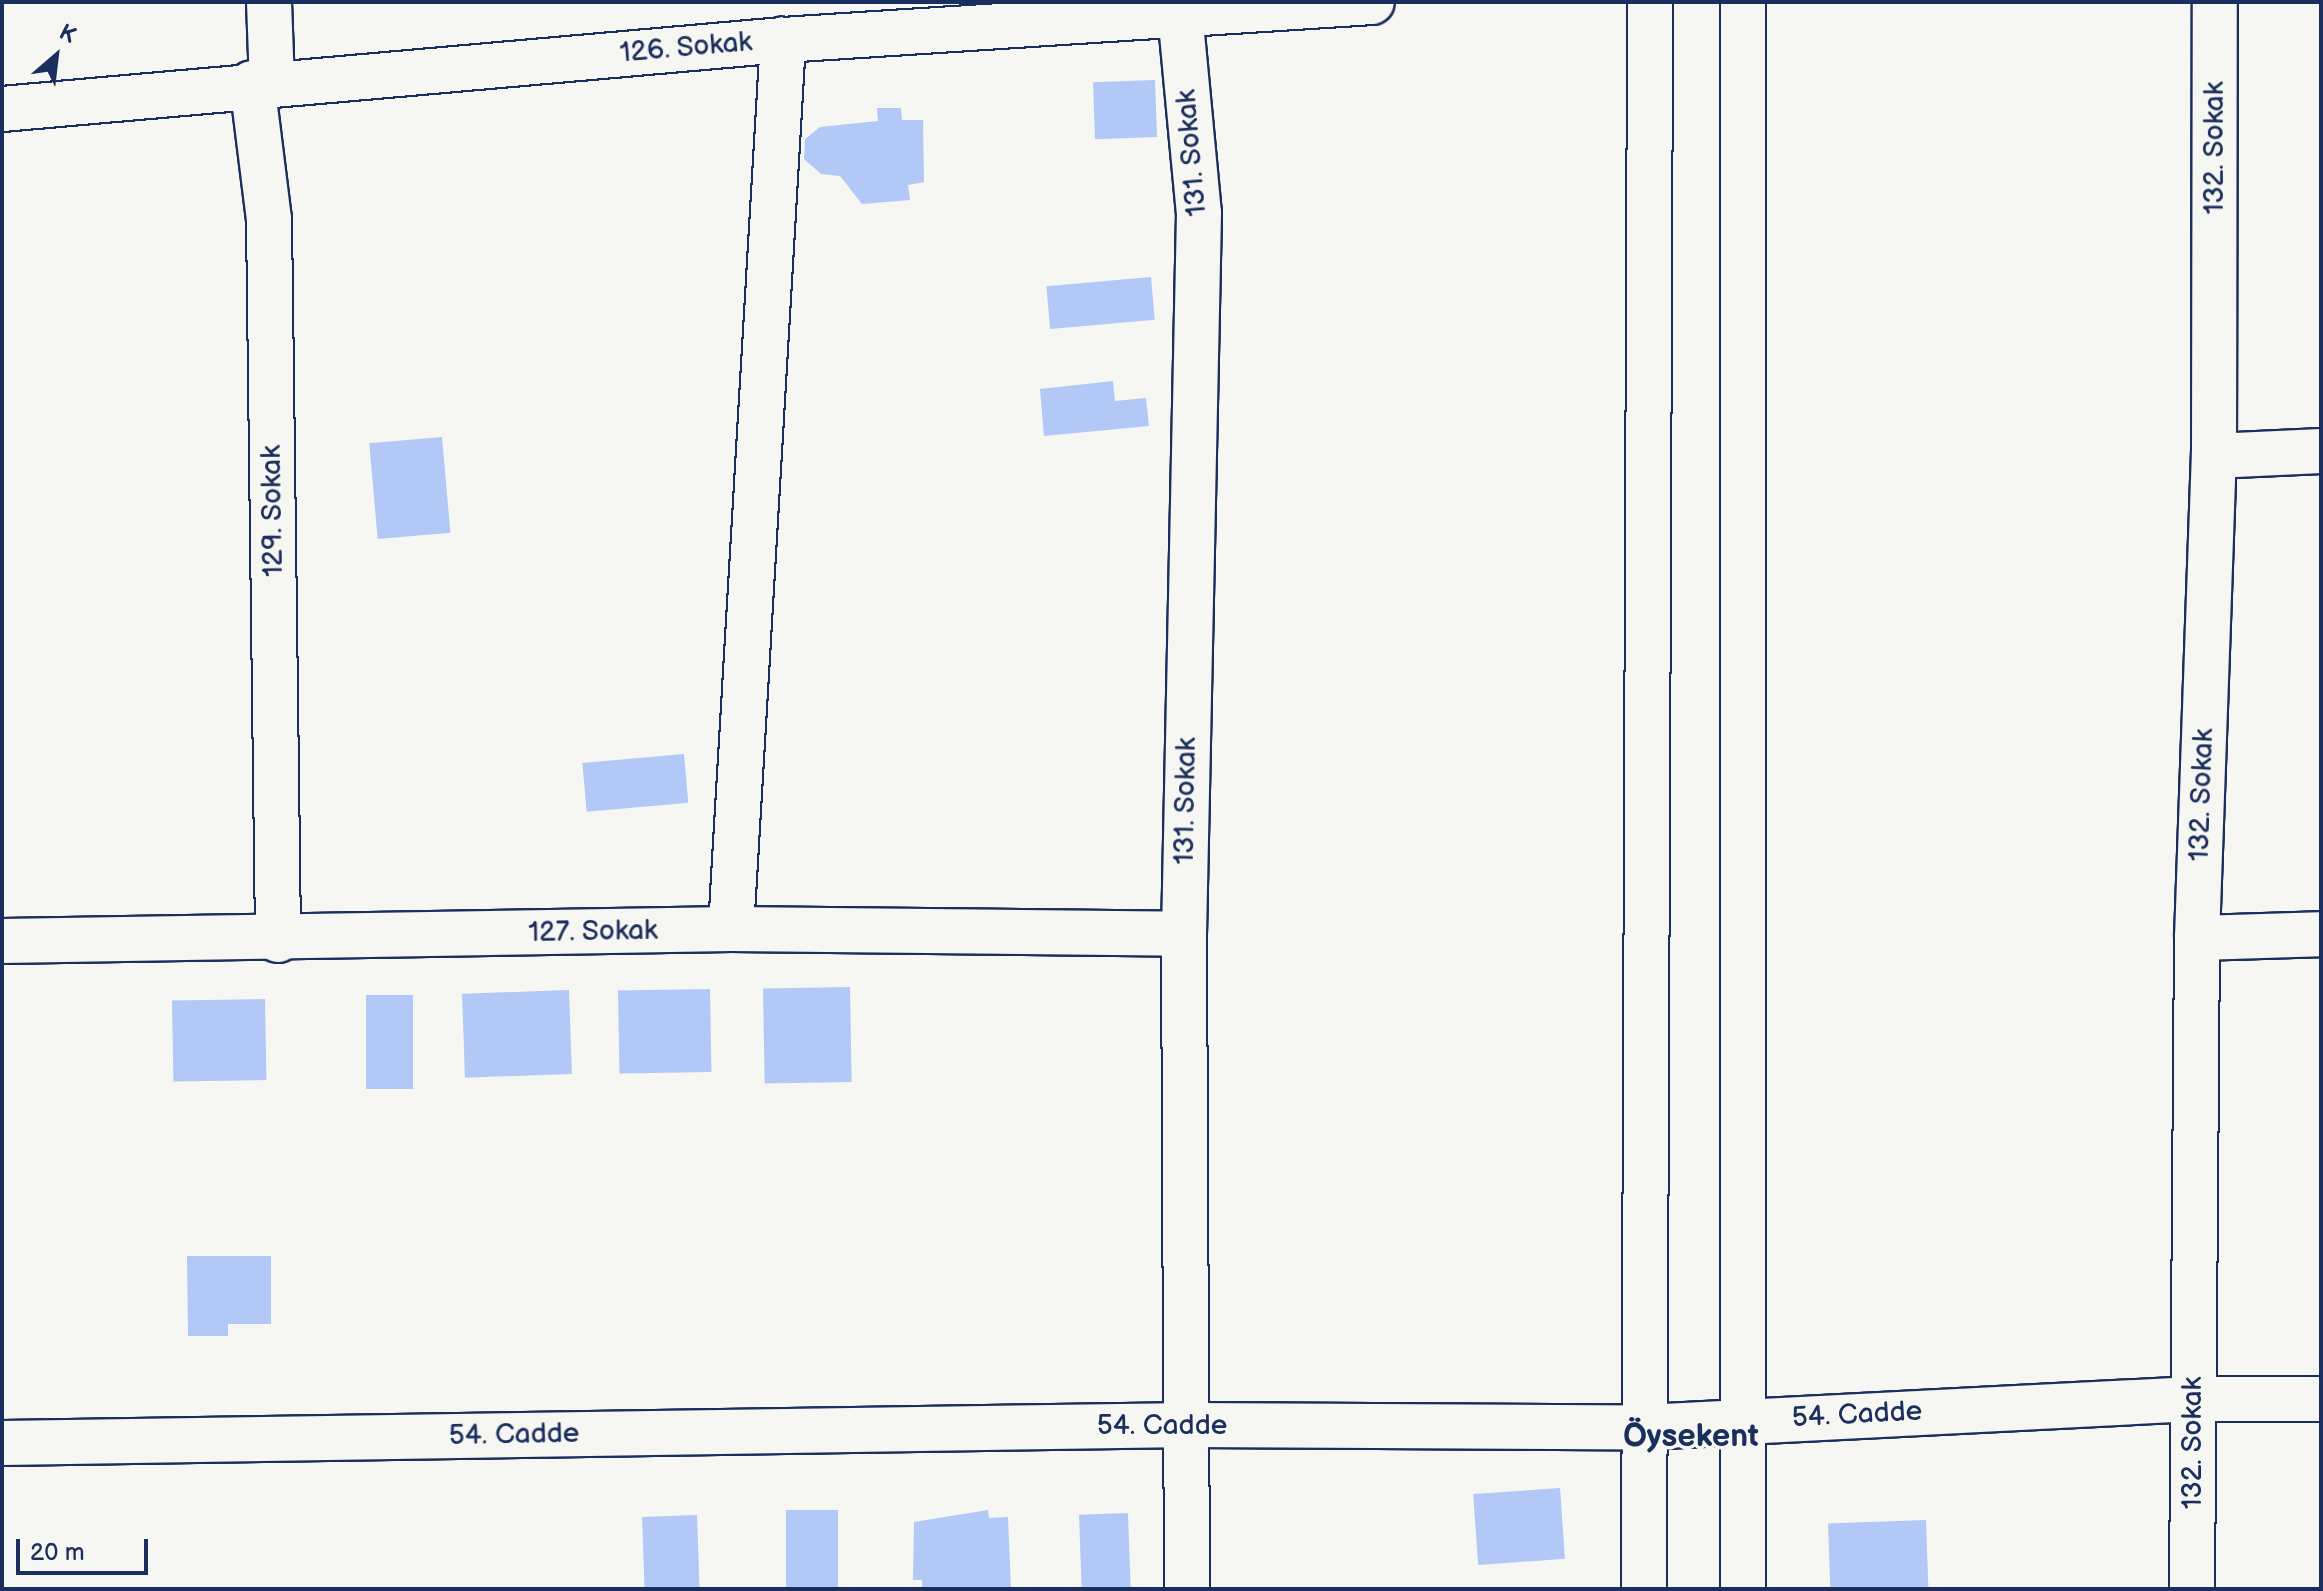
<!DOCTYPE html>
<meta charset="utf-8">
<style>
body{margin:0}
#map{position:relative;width:2323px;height:1591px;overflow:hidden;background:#f6f6f2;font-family:"Balsamiq Sans",sans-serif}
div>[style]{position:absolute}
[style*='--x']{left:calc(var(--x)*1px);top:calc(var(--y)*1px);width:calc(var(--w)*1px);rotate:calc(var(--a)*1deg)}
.building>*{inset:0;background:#b2c8f7;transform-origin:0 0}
.roads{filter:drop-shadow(2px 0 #1b2f5e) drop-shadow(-2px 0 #1b2f5e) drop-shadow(0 2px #1b2f5e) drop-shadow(0 -2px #1b2f5e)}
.minor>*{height:44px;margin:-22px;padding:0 22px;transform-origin:22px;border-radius:22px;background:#f6f6f2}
span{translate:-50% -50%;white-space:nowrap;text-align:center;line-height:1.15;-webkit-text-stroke:7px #f6f6f2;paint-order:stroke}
.street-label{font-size:28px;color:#1b2f5e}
.quarter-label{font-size:32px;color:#1b2f5e;font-weight:700}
.frame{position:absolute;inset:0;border:4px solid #1b2f5e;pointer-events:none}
.north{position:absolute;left:16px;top:16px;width:80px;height:80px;-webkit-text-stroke:6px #f6f6f2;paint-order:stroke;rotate:28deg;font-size:22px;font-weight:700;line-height:32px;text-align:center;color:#1b2f5e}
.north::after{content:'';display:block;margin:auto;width:28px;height:36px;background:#1b2f5e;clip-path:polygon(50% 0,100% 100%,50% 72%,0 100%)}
.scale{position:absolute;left:16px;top:1539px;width:132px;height:36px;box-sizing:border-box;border:4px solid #1b2f5e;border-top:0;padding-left:10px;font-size:24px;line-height:28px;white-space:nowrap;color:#1b2f5e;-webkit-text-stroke:6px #f6f6f2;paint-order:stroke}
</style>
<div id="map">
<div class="building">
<div style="left:1155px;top:80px;width:57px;height:62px;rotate:88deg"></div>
<div style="clip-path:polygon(877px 108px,901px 108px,902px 120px,923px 120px,924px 182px,908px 185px,910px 200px,862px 204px,840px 176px,821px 174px,804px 159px,805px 139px,820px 127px,878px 121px)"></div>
<div style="left:1151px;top:277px;width:43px;height:105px;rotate:85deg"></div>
<div style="clip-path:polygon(1113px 381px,1115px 401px,1146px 398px,1149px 426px,1044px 436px,1040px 389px)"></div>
<div style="left:442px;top:437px;width:96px;height:73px;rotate:85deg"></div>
<div style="left:684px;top:754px;width:49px;height:102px;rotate:85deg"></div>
<div style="left:850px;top:987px;width:95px;height:87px;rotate:89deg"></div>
<div style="left:710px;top:989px;width:83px;height:92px;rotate:89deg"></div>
<div style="left:569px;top:990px;width:84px;height:107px;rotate:88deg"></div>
<div style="left:366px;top:995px;width:47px;height:94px"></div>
<div style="left:265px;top:999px;width:81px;height:93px;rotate:89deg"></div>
<div style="clip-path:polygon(187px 1256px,271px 1256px,271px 1324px,228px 1324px,228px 1336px,188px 1336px)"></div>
<div style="left:1560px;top:1488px;width:71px;height:87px;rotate:86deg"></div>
<div style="left:786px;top:1510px;width:52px;height:79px"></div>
<div style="clip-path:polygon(988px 1510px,989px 1518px,1008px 1517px,1011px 1589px,922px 1589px,922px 1580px,913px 1580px,914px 1522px)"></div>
<div style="left:1128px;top:1513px;width:76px;height:49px;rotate:88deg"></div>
<div style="left:697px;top:1515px;width:74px;height:55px;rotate:88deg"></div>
<div style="left:1926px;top:1520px;width:69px;height:98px;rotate:88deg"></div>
</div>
<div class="roads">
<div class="minor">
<div style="--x:269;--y:2;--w:80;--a:87.9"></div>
<div style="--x:1743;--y:2;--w:1587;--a:90"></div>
<div style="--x:1180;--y:13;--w:201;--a:84.6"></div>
<div style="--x:1199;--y:213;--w:721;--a:91.19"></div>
<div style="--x:1184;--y:934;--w:655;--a:89.74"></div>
<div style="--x:252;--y:83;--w:137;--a:82.9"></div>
<div style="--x:269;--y:219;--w:721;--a:89.28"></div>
<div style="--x:2;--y:109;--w:784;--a:-5.05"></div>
<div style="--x:783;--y:40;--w:590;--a:-3.69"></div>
<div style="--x:2214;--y:456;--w:107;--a:-2.7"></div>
<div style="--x:731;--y:929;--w:891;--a:-86.65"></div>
<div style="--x:2197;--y:938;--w:124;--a:-1.8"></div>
<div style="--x:2;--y:941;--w:729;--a:-0.94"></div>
<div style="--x:731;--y:929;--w:453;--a:0.6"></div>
<div style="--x:2;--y:1443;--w:1189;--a:-0.87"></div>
<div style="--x:1191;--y:1425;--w:454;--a:0.3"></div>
<div style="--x:1645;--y:1427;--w:549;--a:-2.92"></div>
<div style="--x:2193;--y:1399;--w:128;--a:0"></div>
<div style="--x:1644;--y:1589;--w:1587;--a:-89.78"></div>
<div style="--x:2192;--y:1589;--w:651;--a:-89.56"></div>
<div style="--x:2197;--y:938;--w:482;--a:-88"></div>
<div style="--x:2214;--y:456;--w:454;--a:-89.9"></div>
</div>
</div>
<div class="street-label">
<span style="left:686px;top:48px;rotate:-5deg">126. Sokak</span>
<span style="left:2215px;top:148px;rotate:-90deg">132. Sokak</span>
<span style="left:1192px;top:153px;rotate:-95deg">131. Sokak</span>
<span style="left:273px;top:511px;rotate:-91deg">129. Sokak</span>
<span style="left:2202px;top:795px;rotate:-88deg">132. Sokak</span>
<span style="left:1186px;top:801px;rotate:-89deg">131. Sokak</span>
<span style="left:593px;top:932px;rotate:-1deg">127. Sokak</span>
<span style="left:1857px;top:1415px;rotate:-3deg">54. Cadde</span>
<span style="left:1162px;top:1426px">54. Cadde</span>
<span style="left:514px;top:1435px;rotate:-1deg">54. Cadde</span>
<span style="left:2193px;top:1443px;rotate:-90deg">132. Sokak</span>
</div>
<div class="quarter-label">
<span style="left:1691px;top:1437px">Öysekent</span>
</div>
<div class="frame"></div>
<div class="north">K</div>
<div class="scale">20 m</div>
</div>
